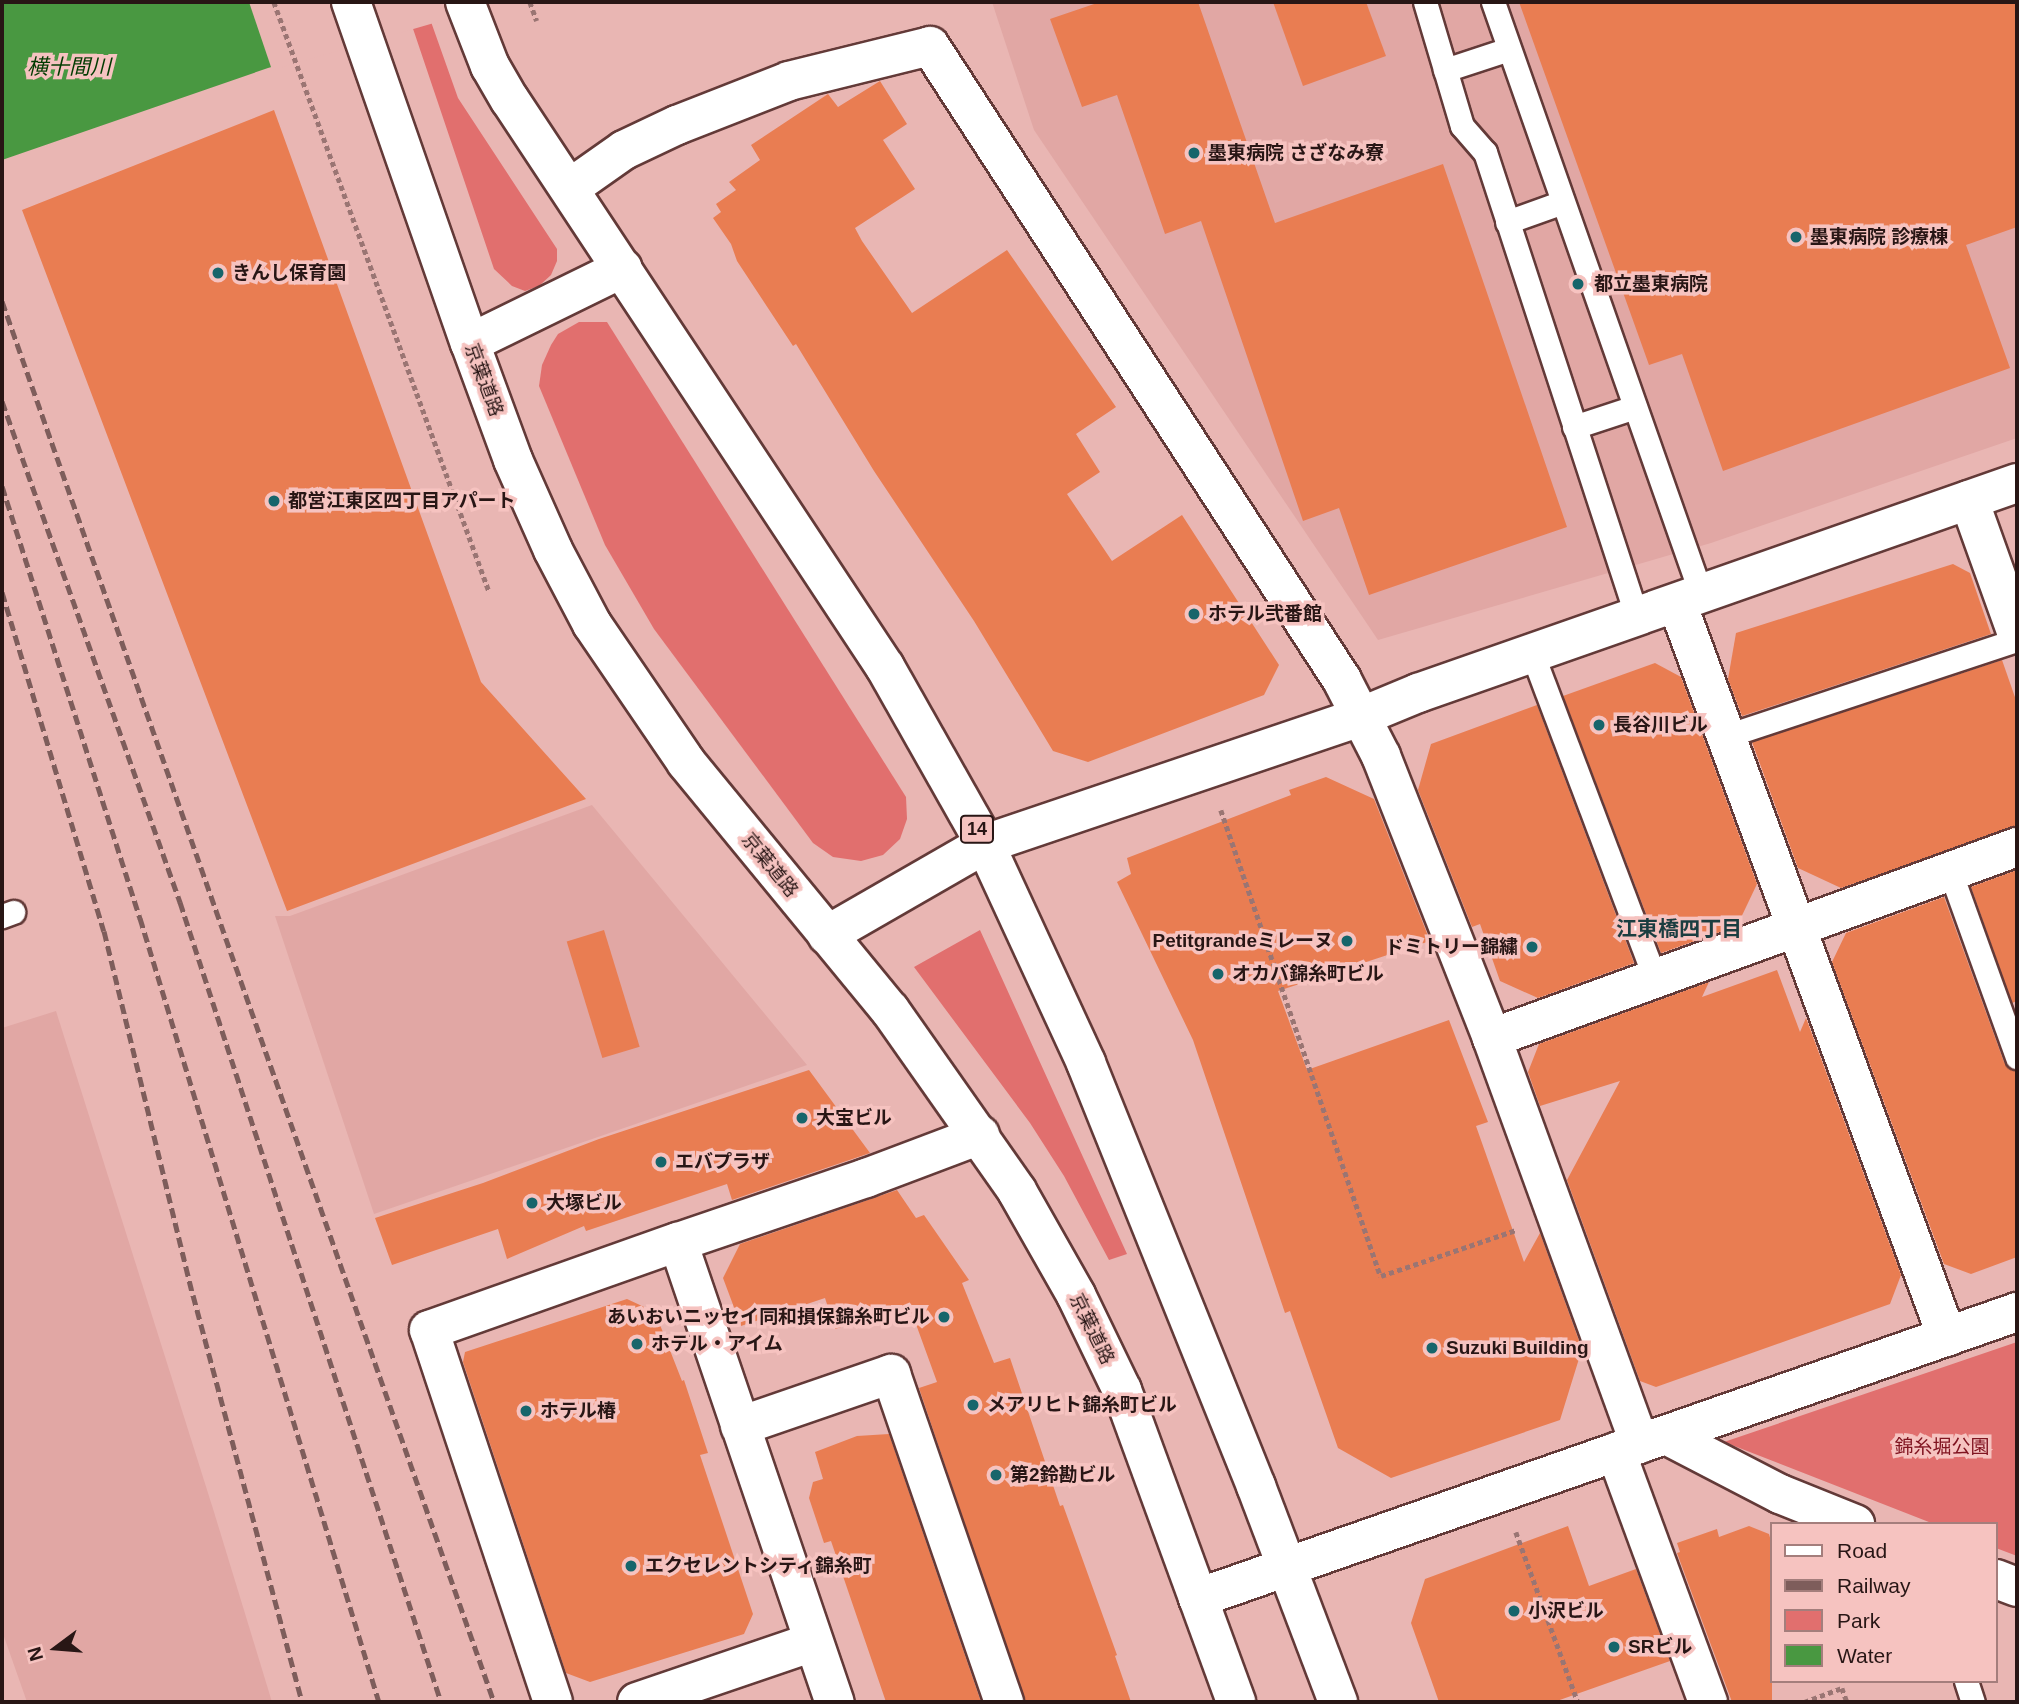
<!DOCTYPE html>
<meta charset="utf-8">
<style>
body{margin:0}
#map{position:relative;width:2019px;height:1704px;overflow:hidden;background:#e9b6b3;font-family:Helvetica,"Noto Sans JP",sans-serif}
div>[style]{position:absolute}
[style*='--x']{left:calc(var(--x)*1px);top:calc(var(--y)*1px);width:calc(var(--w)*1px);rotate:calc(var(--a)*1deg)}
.built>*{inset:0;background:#e1a7a4}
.green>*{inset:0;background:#e16f6e}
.water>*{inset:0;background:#499841}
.pier>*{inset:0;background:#e9b6b3}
.building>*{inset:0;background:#e97d52;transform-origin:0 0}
.path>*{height:4.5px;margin-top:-2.25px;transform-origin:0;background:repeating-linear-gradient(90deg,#9a7573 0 5px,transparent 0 8.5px)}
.roads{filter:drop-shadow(2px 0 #633a38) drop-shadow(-2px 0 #633a38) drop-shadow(0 2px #633a38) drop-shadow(0 -2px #633a38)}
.lane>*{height:23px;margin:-11.5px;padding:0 11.5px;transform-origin:11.5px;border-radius:11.5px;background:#fff}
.street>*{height:38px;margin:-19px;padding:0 19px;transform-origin:19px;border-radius:19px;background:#fff}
.secondary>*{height:38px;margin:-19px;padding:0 19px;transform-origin:19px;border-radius:19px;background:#fff}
.highway>*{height:38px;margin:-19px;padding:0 19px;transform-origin:19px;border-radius:19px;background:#fff}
.rail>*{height:5px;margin-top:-2.5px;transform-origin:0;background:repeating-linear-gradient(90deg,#7e5d5b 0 10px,transparent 0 15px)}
.dots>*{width:19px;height:19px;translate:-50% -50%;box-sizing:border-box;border:4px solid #f6c3c0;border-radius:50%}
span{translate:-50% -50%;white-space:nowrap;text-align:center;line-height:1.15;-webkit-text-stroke:7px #f6c3c0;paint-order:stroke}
.shield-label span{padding:2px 5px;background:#f6c3c0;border:2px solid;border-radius:5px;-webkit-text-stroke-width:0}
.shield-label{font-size:18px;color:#281615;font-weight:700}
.poi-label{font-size:19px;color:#281615;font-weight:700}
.left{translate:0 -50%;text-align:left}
.right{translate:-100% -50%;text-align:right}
.street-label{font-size:19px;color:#281615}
.park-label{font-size:19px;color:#801420}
.water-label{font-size:21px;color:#013b00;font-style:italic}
.neighbourhood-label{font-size:21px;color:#1b3d40;font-weight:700}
.frame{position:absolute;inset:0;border:4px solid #281615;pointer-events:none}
.legend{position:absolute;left:1770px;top:1522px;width:228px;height:161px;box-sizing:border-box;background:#f6c3c0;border:2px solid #a47e7c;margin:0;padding:9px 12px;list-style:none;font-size:21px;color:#281615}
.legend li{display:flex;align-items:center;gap:14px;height:35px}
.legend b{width:35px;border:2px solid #a47e7c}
.north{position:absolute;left:21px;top:1613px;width:70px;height:70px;-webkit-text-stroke:5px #f6c3c0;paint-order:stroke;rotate:254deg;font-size:19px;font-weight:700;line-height:28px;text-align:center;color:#281615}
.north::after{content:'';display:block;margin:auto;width:24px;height:32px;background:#281615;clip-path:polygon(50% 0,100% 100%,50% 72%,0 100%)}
</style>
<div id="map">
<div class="built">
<div style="clip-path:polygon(992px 2px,2017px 2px,2017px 438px,1711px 543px,1378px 640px,1034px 130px)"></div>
<div style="clip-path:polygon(592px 805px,807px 1065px,374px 1214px,275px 916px,290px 916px)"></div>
<div style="clip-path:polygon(56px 1011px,214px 1512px,272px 1702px,27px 1702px,2px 1631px,2px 1028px)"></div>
</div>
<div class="green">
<div style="clip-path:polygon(404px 2px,424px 2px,458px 98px,557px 249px,557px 261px,551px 275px,539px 286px,525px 291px,512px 286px,494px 269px)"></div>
<div style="clip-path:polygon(579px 322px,607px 322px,906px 797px,907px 819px,900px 839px,883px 855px,861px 861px,833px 857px,813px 843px,654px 629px,605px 545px,539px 386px,542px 365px,551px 345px,558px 334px)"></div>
<div style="clip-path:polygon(980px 930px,1127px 1254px,1109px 1260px,1064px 1176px,1030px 1123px,914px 967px)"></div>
<div style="clip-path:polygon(2017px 1342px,2017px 1556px,1996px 1548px,1996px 1524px,1934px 1524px,1724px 1442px)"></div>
</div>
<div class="water">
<div style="clip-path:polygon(2px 2px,495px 2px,268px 68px,2px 160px)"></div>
</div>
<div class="pier">
<div style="clip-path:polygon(249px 2px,499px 2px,496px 5px,272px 70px)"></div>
</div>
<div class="building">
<div style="clip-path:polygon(1100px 2px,1198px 2px,1275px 223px,1443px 164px,1567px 527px,1369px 595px,1339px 508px,1303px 521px,1201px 221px,1165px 234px,1117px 95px,1082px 107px,1050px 19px)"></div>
<div style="clip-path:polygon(1273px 2px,1366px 2px,1386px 56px,1303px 86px)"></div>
<div style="clip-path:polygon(1519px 2px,2017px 2px,2017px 227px,1966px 245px,2010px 368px,1723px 471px,1682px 354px,1649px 365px)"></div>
<div style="clip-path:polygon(880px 81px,907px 124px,883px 140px,915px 189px,855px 228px,862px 241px,912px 313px,1007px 250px,1116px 407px,1076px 434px,1100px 472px,1067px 494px,1112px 561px,1182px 515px,1279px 665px,1264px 695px,1088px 762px,1053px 751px,974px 621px,874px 471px,796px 344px,793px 346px,737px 261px,731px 244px,713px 218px,721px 212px,716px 204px,736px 190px,729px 182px,760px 160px,751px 145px,828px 94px,838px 107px)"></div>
<div style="clip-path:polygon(274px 110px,481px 682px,586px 799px,287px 911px,22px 210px)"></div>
<div style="clip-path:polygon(1953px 564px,1970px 573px,1991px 634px,1742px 716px,1728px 679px,1736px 633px)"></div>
<div style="clip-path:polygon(2002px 660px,2017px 703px,2017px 826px,1841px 888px,1798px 868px,1752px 742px)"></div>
<div style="clip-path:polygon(1655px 663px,1681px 677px,1757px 884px,1737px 926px,1661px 953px,1563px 696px)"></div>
<div style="clip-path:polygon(1537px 705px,1634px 963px,1538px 998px,1500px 981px,1480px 924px,1472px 927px,1418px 790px,1431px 744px)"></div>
<div style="clip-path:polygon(1326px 777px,1374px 799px,1430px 941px,1278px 991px,1307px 1070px,1449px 1020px,1488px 1122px,1476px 1126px,1524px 1262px,1540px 1233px,1582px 1349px,1560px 1420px,1391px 1478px,1338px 1448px,1290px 1311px,1285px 1313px,1193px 1040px,1117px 882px,1131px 874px,1127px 858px,1291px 795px,1289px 790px)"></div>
<div style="clip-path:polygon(2017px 870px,2017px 1001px,2012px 1003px,1971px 887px)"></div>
<div style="clip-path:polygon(1944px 897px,2004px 1062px,2017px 1072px,2017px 1257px,1971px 1274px,1944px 1264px,1832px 962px,1846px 933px)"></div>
<div style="left:604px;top:930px;width:122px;height:39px;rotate:73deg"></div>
<div style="clip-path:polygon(1777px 970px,1800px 1032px,1806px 1018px,1901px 1275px,1890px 1304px,1656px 1387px,1640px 1381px,1567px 1180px,1620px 1081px,1540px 1106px,1528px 1072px,1539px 1044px,1709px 982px,1702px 997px)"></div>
<div style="clip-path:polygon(809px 1070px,870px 1153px,732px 1200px,727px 1184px,586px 1231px,584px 1226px,507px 1259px,498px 1229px,392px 1265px,375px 1218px,483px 1183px,599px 1139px)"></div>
<div style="clip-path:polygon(897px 1190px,916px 1218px,924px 1215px,969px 1280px,962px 1283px,994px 1363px,1010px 1358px,1060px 1506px,1063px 1505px,1117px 1655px,1115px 1656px,1131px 1702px,1025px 1702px,919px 1388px,937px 1382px,909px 1305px,835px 1329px,825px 1298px,741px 1326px,723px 1278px,740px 1244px)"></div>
<div style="clip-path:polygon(627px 1299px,655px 1312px,682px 1381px,684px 1380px,708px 1453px,700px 1455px,753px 1614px,744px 1634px,590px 1682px,566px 1673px,463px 1362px,465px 1352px)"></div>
<div style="clip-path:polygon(889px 1434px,981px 1702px,886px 1702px,831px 1541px,824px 1543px,809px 1498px,813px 1482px,823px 1479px,815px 1452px,857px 1436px)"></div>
<div style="clip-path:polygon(1568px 1526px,1589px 1586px,1636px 1569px,1670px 1661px,1554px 1702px,1439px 1702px,1411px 1623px,1425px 1579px)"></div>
<div style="clip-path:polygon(1749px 1526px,1769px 1534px,1772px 1545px,1772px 1702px,1732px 1702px,1677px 1553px,1680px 1552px,1677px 1543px,1717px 1529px,1719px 1537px)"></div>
</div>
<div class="path">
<div style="--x:274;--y:2;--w:627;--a:69.95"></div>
<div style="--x:530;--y:2;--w:20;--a:70"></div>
<div style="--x:1221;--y:810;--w:493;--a:71.1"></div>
<div style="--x:1381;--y:1276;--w:143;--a:-18.8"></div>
<div style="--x:1516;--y:1532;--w:181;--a:70"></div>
<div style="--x:1804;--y:1702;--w:40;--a:-20.2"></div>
<div style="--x:1842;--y:1688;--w:15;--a:70"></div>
</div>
<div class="roads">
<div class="lane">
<div style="--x:1425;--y:2;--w:129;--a:73.4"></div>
<div style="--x:1462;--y:126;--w:35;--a:49"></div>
<div style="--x:1485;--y:152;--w:488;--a:71.9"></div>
<div style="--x:1493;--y:2;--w:627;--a:70.64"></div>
<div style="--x:1445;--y:70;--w:67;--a:-18.2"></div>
<div style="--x:1507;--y:222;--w:59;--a:-19.7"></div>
<div style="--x:1574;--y:427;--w:64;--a:-18.2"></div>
<div style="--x:1532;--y:653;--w:347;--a:69.3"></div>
<div style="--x:1726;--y:736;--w:306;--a:-18.3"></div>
<div style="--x:1950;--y:871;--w:198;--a:70.2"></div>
<div style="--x:2;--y:916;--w:12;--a:-20"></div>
<div style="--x:1966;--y:1681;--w:22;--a:72"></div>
</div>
<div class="street">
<div style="--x:570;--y:188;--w:66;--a:-35.1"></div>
<div style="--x:624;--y:150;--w:59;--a:-25.3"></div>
<div style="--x:677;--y:125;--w:120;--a:-21.4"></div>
<div style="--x:789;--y:81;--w:145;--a:-13.9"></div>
<div style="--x:930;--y:46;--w:756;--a:56.98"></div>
<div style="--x:1342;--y:680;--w:85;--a:62.8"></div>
<div style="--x:1381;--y:756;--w:303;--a:68.5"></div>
<div style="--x:1492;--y:1038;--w:432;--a:70"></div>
<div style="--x:1677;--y:603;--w:782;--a:69.8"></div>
<div style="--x:985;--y:844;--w:396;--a:-18.7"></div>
<div style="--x:1360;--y:717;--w:63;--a:-22.5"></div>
<div style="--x:1418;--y:693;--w:635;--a:-19.32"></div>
<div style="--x:1492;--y:1038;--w:559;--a:-19.99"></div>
<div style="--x:678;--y:1242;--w:199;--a:-18.8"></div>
<div style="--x:866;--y:1178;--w:122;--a:-20.7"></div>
<div style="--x:740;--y:1426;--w:160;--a:-19"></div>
<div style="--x:891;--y:1374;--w:347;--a:71"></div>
<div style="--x:1666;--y:1435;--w:128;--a:27.4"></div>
<div style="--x:1780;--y:1494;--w:81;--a:21.8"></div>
<div style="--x:1616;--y:1452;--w:266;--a:69.8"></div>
<div style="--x:1996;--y:1579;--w:22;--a:21"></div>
<div style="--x:553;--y:1702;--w:392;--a:-108.4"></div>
<div style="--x:429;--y:1330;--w:264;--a:-19.5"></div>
<div style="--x:678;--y:1242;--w:486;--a:71.2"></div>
<div style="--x:637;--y:1702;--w:186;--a:-18.8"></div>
</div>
<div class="secondary">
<div style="--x:1969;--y:500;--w:142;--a:70.3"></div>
<div style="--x:1198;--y:1598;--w:868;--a:-19.25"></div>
</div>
<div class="highway">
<div style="--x:351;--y:2;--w:361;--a:70.8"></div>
<div style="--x:470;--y:343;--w:125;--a:69.8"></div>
<div style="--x:513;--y:460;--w:98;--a:66"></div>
<div style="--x:553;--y:550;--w:84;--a:62.2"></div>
<div style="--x:592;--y:624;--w:167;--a:55.7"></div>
<div style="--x:686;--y:762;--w:321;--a:50.6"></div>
<div style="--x:890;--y:1010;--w:221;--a:54.9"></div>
<div style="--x:1017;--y:1191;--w:120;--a:60.4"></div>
<div style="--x:1076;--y:1295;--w:106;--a:64.2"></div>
<div style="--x:1122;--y:1390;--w:332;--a:69.9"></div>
<div style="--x:465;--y:2;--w:69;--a:68.7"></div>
<div style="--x:490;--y:66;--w:39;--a:60"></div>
<div style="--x:510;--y:100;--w:680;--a:56.52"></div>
<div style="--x:885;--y:667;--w:203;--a:60.5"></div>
<div style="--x:985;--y:844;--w:241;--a:65.2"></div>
<div style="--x:1086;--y:1063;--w:456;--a:68.1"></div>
<div style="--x:1256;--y:1486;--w:231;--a:69.2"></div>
<div style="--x:470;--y:343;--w:170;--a:-26.1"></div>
<div style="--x:827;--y:935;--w:182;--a:-29.9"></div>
</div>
</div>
<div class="rail">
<div style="--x:2;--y:301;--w:1485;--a:70.65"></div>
<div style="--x:2;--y:401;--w:532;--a:70.44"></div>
<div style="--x:180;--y:902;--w:841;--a:71.93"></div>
<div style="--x:2;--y:486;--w:454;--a:72.3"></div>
<div style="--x:140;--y:918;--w:820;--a:73.05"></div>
<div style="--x:2;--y:592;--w:354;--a:73.3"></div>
<div style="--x:104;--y:931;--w:375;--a:76.3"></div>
<div style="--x:193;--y:1295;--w:421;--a:75"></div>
</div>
<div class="dots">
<div style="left:1194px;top:153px;background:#17656b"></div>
<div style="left:1796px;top:237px;background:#17656b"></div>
<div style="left:218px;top:273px;background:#17656b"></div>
<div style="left:1578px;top:284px;background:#17656b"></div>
<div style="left:274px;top:501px;background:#17656b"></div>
<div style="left:1194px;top:614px;background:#17656b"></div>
<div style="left:1599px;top:725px;background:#17656b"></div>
<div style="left:1347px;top:941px;background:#17656b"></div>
<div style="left:1532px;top:947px;background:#17656b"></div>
<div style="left:1218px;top:974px;background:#17656b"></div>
<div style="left:802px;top:1118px;background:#17656b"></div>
<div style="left:661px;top:1162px;background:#17656b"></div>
<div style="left:532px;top:1203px;background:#17656b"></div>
<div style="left:944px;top:1317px;background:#17656b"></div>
<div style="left:637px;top:1344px;background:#17656b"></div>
<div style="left:1432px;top:1348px;background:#17656b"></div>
<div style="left:973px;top:1405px;background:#17656b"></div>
<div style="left:526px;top:1411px;background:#17656b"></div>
<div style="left:996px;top:1475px;background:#17656b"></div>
<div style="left:631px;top:1566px;background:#17656b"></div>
<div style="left:1514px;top:1611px;background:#17656b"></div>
<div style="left:1614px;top:1647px;background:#17656b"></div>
</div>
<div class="shield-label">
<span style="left:977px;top:829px">14</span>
</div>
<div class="poi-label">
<span class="left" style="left:1208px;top:153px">墨東病院 さざなみ寮</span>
<span class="left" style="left:1810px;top:237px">墨東病院 診療棟</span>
<span class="left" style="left:232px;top:273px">きんし保育園</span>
<span class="left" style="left:1594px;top:284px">都立墨東病院</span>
<span class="left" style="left:288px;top:501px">都営江東区四丁目アパート</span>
<span class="left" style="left:1208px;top:614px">ホテル弐番館</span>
<span class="left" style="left:1613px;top:725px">長谷川ビル</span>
<span class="right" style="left:1333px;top:941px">Petitgrandeミレーヌ</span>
<span class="right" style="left:1518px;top:947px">ドミトリー錦繍</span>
<span class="left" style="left:1232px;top:974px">オカバ錦糸町ビル</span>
<span class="left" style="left:816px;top:1118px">大宝ビル</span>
<span class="left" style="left:675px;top:1162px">エバプラザ</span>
<span class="left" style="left:546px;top:1203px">大塚ビル</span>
<span class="right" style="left:930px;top:1317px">あいおいニッセイ同和損保錦糸町ビル</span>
<span class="left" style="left:651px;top:1344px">ホテル・アイム</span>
<span class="left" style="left:1446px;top:1348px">Suzuki Building</span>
<span class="left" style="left:987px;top:1405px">メアリヒト錦糸町ビル</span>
<span class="left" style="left:540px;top:1411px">ホテル椿</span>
<span class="left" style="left:1010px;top:1475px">第2鈴勘ビル</span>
<span class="left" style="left:645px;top:1566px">エクセレントシティ錦糸町</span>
<span class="left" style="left:1528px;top:1611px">小沢ビル</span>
<span class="left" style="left:1628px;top:1647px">SRビル</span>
</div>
<div class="street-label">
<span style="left:484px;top:380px;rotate:70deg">京葉道路</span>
<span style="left:770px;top:865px;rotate:51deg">京葉道路</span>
<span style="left:1092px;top:1329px;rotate:64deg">京葉道路</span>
</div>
<div class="park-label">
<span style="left:1942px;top:1447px">錦糸堀公園</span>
</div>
<div class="water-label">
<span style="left:69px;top:67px">横十間川</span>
</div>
<div class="neighbourhood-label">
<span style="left:1679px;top:929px">江東橋四丁目</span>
</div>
<div class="frame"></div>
<ul class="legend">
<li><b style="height:9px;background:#fff"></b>Road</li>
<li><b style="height:9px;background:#7e5d5b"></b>Railway</li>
<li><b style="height:19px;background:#e16f6e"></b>Park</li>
<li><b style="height:19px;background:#499841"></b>Water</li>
</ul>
<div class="north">N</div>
</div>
